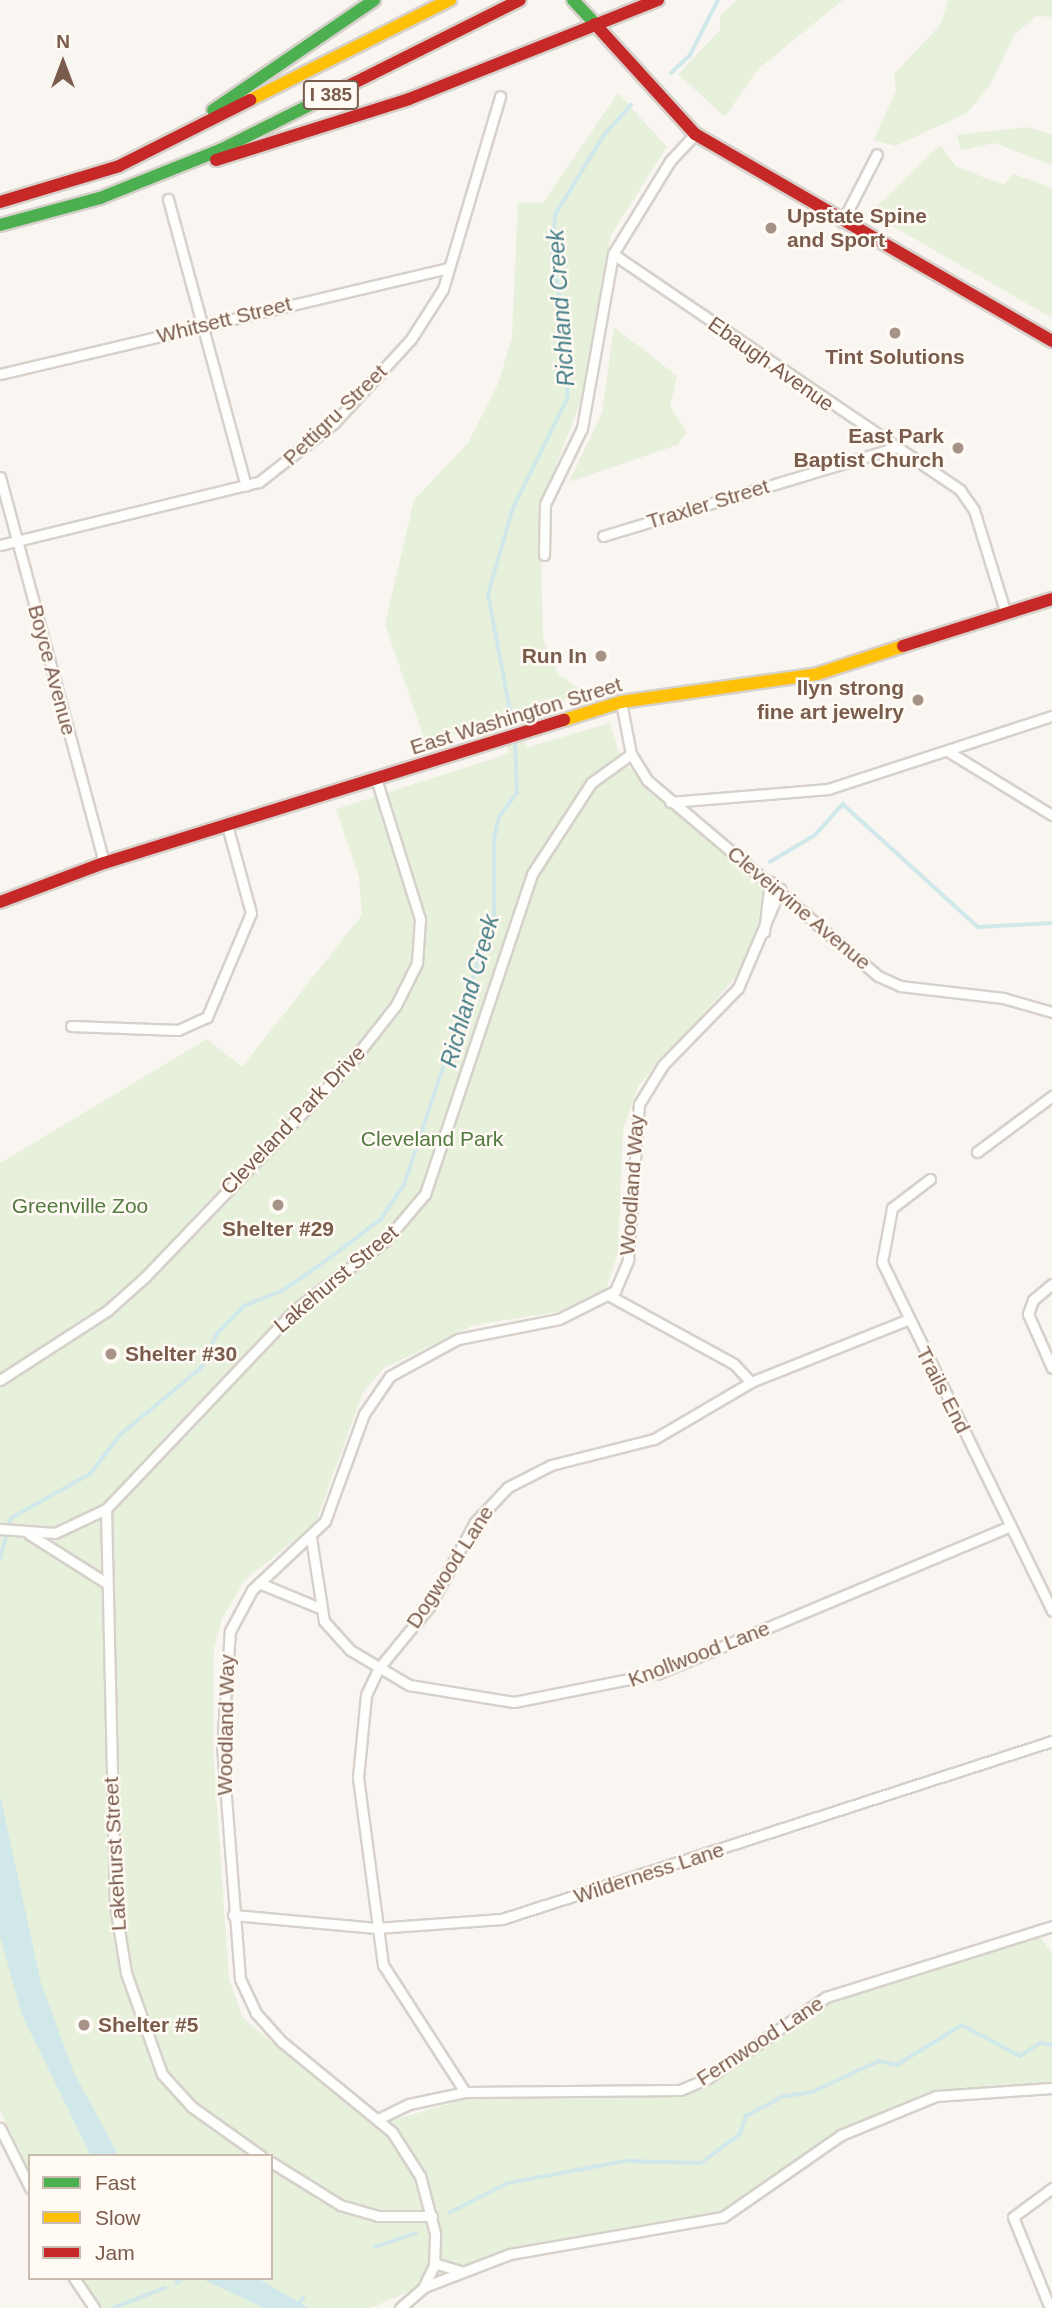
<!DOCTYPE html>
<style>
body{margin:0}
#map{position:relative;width:1052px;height:2308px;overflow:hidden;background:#f9f5f0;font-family:Helvetica,sans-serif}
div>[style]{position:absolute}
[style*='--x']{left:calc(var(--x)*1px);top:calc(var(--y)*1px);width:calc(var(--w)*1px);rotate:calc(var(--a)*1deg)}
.green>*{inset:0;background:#e7f0db}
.water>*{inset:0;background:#d0e8ea}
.stream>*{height:3.5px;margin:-1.75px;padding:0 1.75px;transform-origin:1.75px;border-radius:1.75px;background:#d0e8ea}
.roads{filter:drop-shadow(2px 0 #d7d1cb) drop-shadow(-2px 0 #d7d1cb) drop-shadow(0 2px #d7d1cb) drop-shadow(0 -2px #d7d1cb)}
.street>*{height:9px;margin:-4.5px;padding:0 4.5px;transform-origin:4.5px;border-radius:4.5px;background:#fefefd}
.fast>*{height:12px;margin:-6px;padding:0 6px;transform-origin:6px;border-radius:6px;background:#4caf50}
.slow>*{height:12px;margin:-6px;padding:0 6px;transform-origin:6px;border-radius:6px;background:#ffc107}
.jam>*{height:12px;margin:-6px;padding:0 6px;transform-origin:6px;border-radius:6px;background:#c62828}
.dots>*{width:19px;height:19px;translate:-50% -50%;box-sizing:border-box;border:4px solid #fffaf3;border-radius:50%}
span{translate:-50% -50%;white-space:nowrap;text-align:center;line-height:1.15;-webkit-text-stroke:5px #fffaf3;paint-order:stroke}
.shield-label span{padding:2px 5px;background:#fffaf3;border:2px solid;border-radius:5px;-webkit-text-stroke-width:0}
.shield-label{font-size:19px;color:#7a5c4d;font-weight:700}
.poi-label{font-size:21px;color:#7a5c4d;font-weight:700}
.left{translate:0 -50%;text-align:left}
.right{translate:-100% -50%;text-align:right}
.street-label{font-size:21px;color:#7a5c4d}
.park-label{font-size:21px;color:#537a41}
.water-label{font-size:23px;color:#437c86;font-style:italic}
.legend{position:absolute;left:28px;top:2154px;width:245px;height:126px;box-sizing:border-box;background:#fffaf3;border:2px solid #cabbb1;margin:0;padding:9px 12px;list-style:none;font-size:21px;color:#7a5c4d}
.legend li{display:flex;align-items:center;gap:14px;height:35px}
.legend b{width:35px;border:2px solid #cabbb1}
.north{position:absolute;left:28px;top:28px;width:70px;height:70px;-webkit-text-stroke:5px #fffaf3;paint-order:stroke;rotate:0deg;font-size:19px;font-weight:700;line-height:28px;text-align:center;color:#7a5c4d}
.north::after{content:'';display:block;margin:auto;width:24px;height:32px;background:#7a5c4d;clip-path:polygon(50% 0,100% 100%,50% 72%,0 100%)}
</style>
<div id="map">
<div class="green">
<div style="clip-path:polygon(737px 0,843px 0,758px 69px,725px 117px,678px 74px,720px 30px,720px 16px)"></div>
<div style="clip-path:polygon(948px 0,1052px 0,1052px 17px,1036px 16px,1015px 34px,990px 85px,967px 113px,895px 146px,874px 140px,896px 90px,894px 74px,941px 24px)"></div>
<div style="clip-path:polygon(618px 93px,667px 147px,611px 235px,581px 400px,540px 507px,543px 639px,558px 674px,586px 693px,528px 712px,525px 748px,610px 723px,621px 760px,766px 891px,761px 928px,734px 979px,638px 1086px,623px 1130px,618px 1253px,606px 1289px,557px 1312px,474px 1325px,384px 1368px,363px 1392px,315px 1524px,245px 1580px,222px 1619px,214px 1648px,213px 1747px,229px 1979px,243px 2018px,373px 2126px,465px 2099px,682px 2096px,828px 2003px,1039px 1935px,1052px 1954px,1052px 2085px,939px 2091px,839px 2131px,727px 2212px,545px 2243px,451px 2273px,371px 2308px,102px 2308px,81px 2278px,271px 2278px,271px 2156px,30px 2156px,30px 2174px,0 2110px,0 1163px,207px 1039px,242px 1067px,362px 915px,359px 877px,336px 809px,508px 754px,504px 719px,426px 744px,385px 624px,414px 500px,468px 443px,498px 384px,512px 337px,518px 202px,543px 203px)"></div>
<div style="clip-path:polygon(1026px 127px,1052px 134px,1052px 165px,995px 143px,961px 150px,957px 135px)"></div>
<div style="clip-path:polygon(940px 145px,956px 166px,990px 180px,1004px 184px,1013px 174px,1052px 188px,1052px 318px,870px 213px)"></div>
<div style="clip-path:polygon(614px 327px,677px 376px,670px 407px,687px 432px,677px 445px,569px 482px,602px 413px)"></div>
</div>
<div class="water">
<div style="clip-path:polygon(0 1795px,41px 1983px,74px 2073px,119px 2156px,91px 2156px,22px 2015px,0 1936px)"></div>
<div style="clip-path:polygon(200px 2278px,257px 2278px,309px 2308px,264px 2308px)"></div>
</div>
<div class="stream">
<div style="--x:671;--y:73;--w:26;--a:-43"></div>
<div style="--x:690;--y:55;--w:62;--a:-63"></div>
<div style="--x:514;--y:732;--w:139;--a:-100.7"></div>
<div style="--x:488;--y:595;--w:91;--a:-74"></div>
<div style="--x:513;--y:508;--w:122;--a:-63.6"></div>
<div style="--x:567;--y:399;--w:44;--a:-87.4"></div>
<div style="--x:569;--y:355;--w:104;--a:-99.4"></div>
<div style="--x:552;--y:252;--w:37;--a:-85"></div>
<div style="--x:555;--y:215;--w:94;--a:-58.5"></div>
<div style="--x:604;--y:135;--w:40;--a:-48"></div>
<div style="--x:770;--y:862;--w:52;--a:-31"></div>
<div style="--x:815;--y:835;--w:42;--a:-47.9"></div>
<div style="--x:843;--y:804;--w:183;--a:42.3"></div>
<div style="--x:978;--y:927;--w:74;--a:-3.1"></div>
<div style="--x:0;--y:1559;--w:42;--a:-75"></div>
<div style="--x:11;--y:1518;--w:90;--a:-29.1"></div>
<div style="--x:90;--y:1474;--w:51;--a:-52.2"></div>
<div style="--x:121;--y:1434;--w:104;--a:-39.5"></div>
<div style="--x:201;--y:1368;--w:38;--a:-65"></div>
<div style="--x:217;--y:1334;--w:39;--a:-46"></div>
<div style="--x:244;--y:1306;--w:43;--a:-21.8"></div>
<div style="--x:284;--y:1290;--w:66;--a:-35.1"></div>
<div style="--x:338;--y:1252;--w:54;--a:-37.5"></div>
<div style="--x:381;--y:1219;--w:41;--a:-55.9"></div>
<div style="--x:404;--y:1185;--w:286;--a:-71.6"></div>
<div style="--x:494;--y:914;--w:75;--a:-90"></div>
<div style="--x:494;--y:839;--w:23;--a:-77"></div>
<div style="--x:499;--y:817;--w:30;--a:-53"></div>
<div style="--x:517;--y:793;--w:53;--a:-92.2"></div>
<div style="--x:449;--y:2213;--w:66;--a:-27"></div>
<div style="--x:508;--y:2183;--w:120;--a:-10.6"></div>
<div style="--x:626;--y:2161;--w:75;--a:1.5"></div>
<div style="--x:701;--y:2163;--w:49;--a:-36.6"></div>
<div style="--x:740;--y:2134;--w:19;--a:-72"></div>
<div style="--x:746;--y:2116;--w:40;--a:-28"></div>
<div style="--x:781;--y:2097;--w:31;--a:-9"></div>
<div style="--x:812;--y:2092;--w:74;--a:-24.8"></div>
<div style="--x:879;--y:2061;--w:18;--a:13"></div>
<div style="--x:897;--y:2065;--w:76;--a:-31.6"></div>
<div style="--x:962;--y:2025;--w:66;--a:28.1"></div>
<div style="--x:1020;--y:2056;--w:24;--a:-33"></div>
<div style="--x:1040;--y:2043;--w:12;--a:9"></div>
<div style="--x:375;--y:2247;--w:43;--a:-18.9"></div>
<div style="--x:176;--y:2283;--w:9;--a:-32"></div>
<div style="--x:113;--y:2308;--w:56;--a:-21"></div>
<div style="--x:295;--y:2308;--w:13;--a:-51"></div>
</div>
<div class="roads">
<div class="street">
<div style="--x:168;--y:199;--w:297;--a:74.8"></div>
<div style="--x:842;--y:222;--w:76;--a:-62.8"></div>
<div style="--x:613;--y:254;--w:420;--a:34.2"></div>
<div style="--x:960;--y:490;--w:24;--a:55"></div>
<div style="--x:974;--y:510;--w:109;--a:72.9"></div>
<div style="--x:0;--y:374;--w:460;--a:-13.3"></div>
<div style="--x:0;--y:477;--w:400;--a:74.9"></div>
<div style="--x:603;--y:536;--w:304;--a:-16.8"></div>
<div style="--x:0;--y:545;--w:267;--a:-13.7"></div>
<div style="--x:259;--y:482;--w:95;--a:-38.2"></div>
<div style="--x:334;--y:423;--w:114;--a:-47.5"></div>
<div style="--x:411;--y:339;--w:59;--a:-57.4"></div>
<div style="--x:443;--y:289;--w:201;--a:-73.5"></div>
<div style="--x:544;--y:555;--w:51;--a:-88.9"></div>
<div style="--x:545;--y:504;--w:85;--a:-64"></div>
<div style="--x:582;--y:428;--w:177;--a:-79.9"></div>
<div style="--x:613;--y:254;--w:109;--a:-58.5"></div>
<div style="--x:670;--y:161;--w:37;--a:-47"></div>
<div style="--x:621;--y:702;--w:53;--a:79.1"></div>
<div style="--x:631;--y:754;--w:31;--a:58"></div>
<div style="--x:647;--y:780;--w:303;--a:40.3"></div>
<div style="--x:878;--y:976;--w:24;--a:24"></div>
<div style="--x:900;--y:986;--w:104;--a:6.6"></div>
<div style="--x:1003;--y:998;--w:51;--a:15.9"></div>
<div style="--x:949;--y:752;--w:121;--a:31.5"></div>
<div style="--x:670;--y:802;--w:159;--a:-4.7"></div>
<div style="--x:828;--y:789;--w:236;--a:-18.1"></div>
<div style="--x:764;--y:932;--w:51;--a:-83.3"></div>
<div style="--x:71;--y:1026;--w:107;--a:2.1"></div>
<div style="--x:178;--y:1030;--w:32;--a:-24"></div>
<div style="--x:207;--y:1017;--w:113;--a:-67.1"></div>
<div style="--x:251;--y:913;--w:91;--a:-105.3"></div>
<div style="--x:977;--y:1152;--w:94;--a:-36.7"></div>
<div style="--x:930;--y:1179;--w:48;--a:142.7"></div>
<div style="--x:892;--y:1208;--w:55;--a:100.5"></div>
<div style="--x:882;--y:1262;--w:388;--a:64"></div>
<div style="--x:1052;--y:1284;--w:25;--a:140"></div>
<div style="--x:1033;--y:1300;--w:15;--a:110"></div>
<div style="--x:1028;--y:1314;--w:59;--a:66"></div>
<div style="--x:610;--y:1296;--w:141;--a:28.7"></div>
<div style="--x:734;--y:1364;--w:25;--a:47"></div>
<div style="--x:0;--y:1380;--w:129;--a:-32.9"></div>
<div style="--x:108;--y:1310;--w:50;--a:-41.7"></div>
<div style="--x:145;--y:1277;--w:299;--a:-46.2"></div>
<div style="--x:352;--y:1061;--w:71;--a:-51.8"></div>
<div style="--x:396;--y:1005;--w:47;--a:-63.4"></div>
<div style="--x:417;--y:963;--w:44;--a:-86.1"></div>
<div style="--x:420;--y:919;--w:147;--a:-107.4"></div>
<div style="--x:0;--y:1529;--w:55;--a:4.2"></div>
<div style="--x:55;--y:1533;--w:56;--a:-25.2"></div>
<div style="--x:29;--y:1534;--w:90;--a:32.3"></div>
<div style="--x:311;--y:1538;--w:84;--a:81.1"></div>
<div style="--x:324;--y:1621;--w:39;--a:48"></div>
<div style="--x:350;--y:1650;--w:69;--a:30.7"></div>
<div style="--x:409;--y:1685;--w:106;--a:9.2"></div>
<div style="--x:514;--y:1702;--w:148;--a:-11.3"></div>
<div style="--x:659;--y:1673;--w:381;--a:-22.7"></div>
<div style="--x:259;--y:1583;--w:66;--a:22.3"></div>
<div style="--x:233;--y:1915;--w:144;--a:5.2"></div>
<div style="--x:376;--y:1928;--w:126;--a:-4.1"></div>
<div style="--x:502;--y:1919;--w:578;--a:-17.93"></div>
<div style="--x:465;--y:2092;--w:151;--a:-122.8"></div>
<div style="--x:383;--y:1965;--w:189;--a:-97.6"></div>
<div style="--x:358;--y:1778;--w:83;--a:-84.5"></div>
<div style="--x:366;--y:1695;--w:29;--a:-65"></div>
<div style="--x:378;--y:1669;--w:80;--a:-50.6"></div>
<div style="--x:429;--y:1607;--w:97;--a:-61.6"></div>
<div style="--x:475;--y:1522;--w:48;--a:-46.7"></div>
<div style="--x:508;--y:1487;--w:48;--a:-27.1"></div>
<div style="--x:551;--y:1465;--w:106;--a:-14.2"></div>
<div style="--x:654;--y:1439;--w:113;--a:-30.4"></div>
<div style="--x:751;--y:1382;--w:168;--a:-21.7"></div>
<div style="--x:378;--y:2119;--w:34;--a:-26"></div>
<div style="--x:409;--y:2104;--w:57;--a:-12.1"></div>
<div style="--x:465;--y:2092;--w:215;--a:-0.5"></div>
<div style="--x:680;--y:2090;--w:30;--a:-23"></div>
<div style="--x:708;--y:2078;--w:143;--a:-34.5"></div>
<div style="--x:826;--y:1997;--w:237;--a:-17.4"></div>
<div style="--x:0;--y:2128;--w:67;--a:63.4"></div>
<div style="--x:261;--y:2156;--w:85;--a:-144.6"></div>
<div style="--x:192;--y:2107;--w:45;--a:-132.3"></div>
<div style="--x:162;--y:2074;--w:107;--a:-109.6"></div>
<div style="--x:126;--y:1973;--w:69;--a:-99.2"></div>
<div style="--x:115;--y:1905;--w:396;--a:-91.3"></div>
<div style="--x:106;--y:1509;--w:276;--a:-46.5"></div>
<div style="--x:296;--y:1309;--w:112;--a:-37.4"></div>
<div style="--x:385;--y:1241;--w:62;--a:-49.6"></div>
<div style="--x:425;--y:1194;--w:337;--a:-71.5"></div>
<div style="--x:532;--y:874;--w:108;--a:-57"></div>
<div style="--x:591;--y:783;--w:49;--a:-35.9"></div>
<div style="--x:271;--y:2162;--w:81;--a:31.9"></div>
<div style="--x:340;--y:2205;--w:40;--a:16"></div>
<div style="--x:378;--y:2216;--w:54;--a:0"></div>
<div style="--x:434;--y:2263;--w:30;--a:17"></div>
<div style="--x:74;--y:2278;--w:36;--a:56"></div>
<div style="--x:424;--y:2287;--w:92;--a:-21"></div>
<div style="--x:510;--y:2254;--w:216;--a:-9.9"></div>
<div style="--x:723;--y:2217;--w:144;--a:-34.8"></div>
<div style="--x:841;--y:2135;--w:103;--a:-22.3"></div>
<div style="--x:936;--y:2096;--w:116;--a:-3.9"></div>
<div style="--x:400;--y:2308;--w:30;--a:-41"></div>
<div style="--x:423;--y:2288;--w:25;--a:-64"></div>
<div style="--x:434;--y:2265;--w:32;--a:-88"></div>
<div style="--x:435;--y:2233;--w:59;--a:-104.7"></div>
<div style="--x:420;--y:2176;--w:52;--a:-122.5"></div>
<div style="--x:392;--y:2132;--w:142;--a:-140.7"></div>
<div style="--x:282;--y:2042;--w:39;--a:-132"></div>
<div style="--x:256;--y:2013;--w:38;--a:-115"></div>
<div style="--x:240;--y:1979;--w:233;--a:-94.4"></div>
<div style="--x:222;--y:1747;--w:116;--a:-86.1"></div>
<div style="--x:230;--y:1631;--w:47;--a:-61.8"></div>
<div style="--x:252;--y:1590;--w:100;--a:-43.4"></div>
<div style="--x:325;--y:1521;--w:114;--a:-70"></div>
<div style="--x:364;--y:1414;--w:46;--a:-55.6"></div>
<div style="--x:390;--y:1376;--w:77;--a:-28.6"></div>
<div style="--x:458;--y:1339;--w:103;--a:-11.2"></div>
<div style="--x:559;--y:1319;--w:63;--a:-26.6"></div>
<div style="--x:615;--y:1291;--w:34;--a:-67"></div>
<div style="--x:628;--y:1260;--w:156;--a:-86"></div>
<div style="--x:639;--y:1104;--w:46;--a:-58.4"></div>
<div style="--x:663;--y:1065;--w:107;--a:-45.8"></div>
<div style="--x:738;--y:988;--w:108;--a:-67"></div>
<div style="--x:1050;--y:2308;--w:98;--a:-112.1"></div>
<div style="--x:1013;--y:2217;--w:49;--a:-36.6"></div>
</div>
<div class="fast">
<div style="--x:573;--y:0;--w:33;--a:47"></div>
<div style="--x:213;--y:110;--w:195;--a:-34.3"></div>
<div style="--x:0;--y:225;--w:104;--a:-15.1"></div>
<div style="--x:100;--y:198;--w:129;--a:-21.8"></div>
<div style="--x:220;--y:150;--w:143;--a:-26.6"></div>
</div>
<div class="slow">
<div style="--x:250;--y:100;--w:224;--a:-26.6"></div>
<div style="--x:564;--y:720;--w:60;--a:-17.5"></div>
<div style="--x:621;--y:702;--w:198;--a:-8.1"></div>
<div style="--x:817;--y:674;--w:90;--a:-18"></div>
</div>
<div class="jam">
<div style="--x:595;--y:24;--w:149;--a:47.7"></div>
<div style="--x:695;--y:134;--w:413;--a:30.1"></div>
<div style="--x:348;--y:86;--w:192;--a:-26.6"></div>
<div style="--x:216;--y:160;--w:202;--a:-17.5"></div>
<div style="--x:409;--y:99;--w:268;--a:-21.7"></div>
<div style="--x:0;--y:202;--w:124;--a:-16.8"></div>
<div style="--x:119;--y:166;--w:147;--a:-26.7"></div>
<div style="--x:903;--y:646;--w:156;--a:-17.5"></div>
<div style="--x:0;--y:902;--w:111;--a:-20.6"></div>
<div style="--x:104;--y:863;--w:482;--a:-17.3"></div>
</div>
</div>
<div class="dots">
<div style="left:771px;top:228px;background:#a69286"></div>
<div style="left:895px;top:333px;background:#a69286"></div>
<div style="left:958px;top:448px;background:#a69286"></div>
<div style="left:601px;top:656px;background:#a69286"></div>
<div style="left:918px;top:700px;background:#a69286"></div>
<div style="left:278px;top:1205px;background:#a69286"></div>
<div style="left:111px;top:1354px;background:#a69286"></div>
<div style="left:84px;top:2025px;background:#a69286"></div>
</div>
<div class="shield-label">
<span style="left:331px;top:95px">I 385</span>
</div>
<div class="poi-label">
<span class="left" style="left:787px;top:228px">Upstate Spine<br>and Sport</span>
<span style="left:895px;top:357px">Tint Solutions</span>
<span class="right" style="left:944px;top:448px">East Park<br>Baptist Church</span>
<span class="right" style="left:587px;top:656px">Run In</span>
<span class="right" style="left:904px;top:700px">llyn strong<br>fine art jewelry</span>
<span style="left:278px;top:1229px">Shelter #29</span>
<span class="left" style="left:125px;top:1354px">Shelter #30</span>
<span class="left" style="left:98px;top:2025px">Shelter #5</span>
</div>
<div class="street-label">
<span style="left:224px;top:320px;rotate:-14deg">Whitsett Street</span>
<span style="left:771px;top:364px;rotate:35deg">Ebaugh Avenue</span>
<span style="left:335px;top:415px;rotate:-44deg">Pettigru Street</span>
<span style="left:708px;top:504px;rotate:-17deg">Traxler Street</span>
<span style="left:52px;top:670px;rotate:75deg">Boyce Avenue</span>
<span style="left:516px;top:716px;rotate:-17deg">East Washington Street</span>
<span style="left:799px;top:908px;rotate:40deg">Cleveirvine Avenue</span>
<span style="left:293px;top:1120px;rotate:-46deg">Cleveland Park Drive</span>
<span style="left:632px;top:1185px;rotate:-86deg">Woodland Way</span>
<span style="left:336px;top:1279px;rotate:-40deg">Lakehurst Street</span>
<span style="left:943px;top:1390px;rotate:63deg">Trails End</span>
<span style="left:450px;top:1567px;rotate:-57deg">Dogwood Lane</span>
<span style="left:699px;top:1654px;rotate:-21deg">Knollwood Lane</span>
<span style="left:226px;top:1725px;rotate:-89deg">Woodland Way</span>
<span style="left:115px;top:1854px;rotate:-93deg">Lakehurst Street</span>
<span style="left:649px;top:1873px;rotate:-18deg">Wilderness Lane</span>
<span style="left:760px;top:2041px;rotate:-33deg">Fernwood Lane</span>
</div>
<div class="park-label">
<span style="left:432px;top:1139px">Cleveland Park</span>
<span style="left:80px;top:1206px">Greenville Zoo</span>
</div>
<div class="water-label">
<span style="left:561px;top:308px;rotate:-94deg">Richland Creek</span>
<span style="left:470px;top:991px;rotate:-74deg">Richland Creek</span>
</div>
<ul class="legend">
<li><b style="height:9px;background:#4caf50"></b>Fast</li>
<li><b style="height:9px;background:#ffc107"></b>Slow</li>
<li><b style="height:9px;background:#c62828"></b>Jam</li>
</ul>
<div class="north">N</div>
</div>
